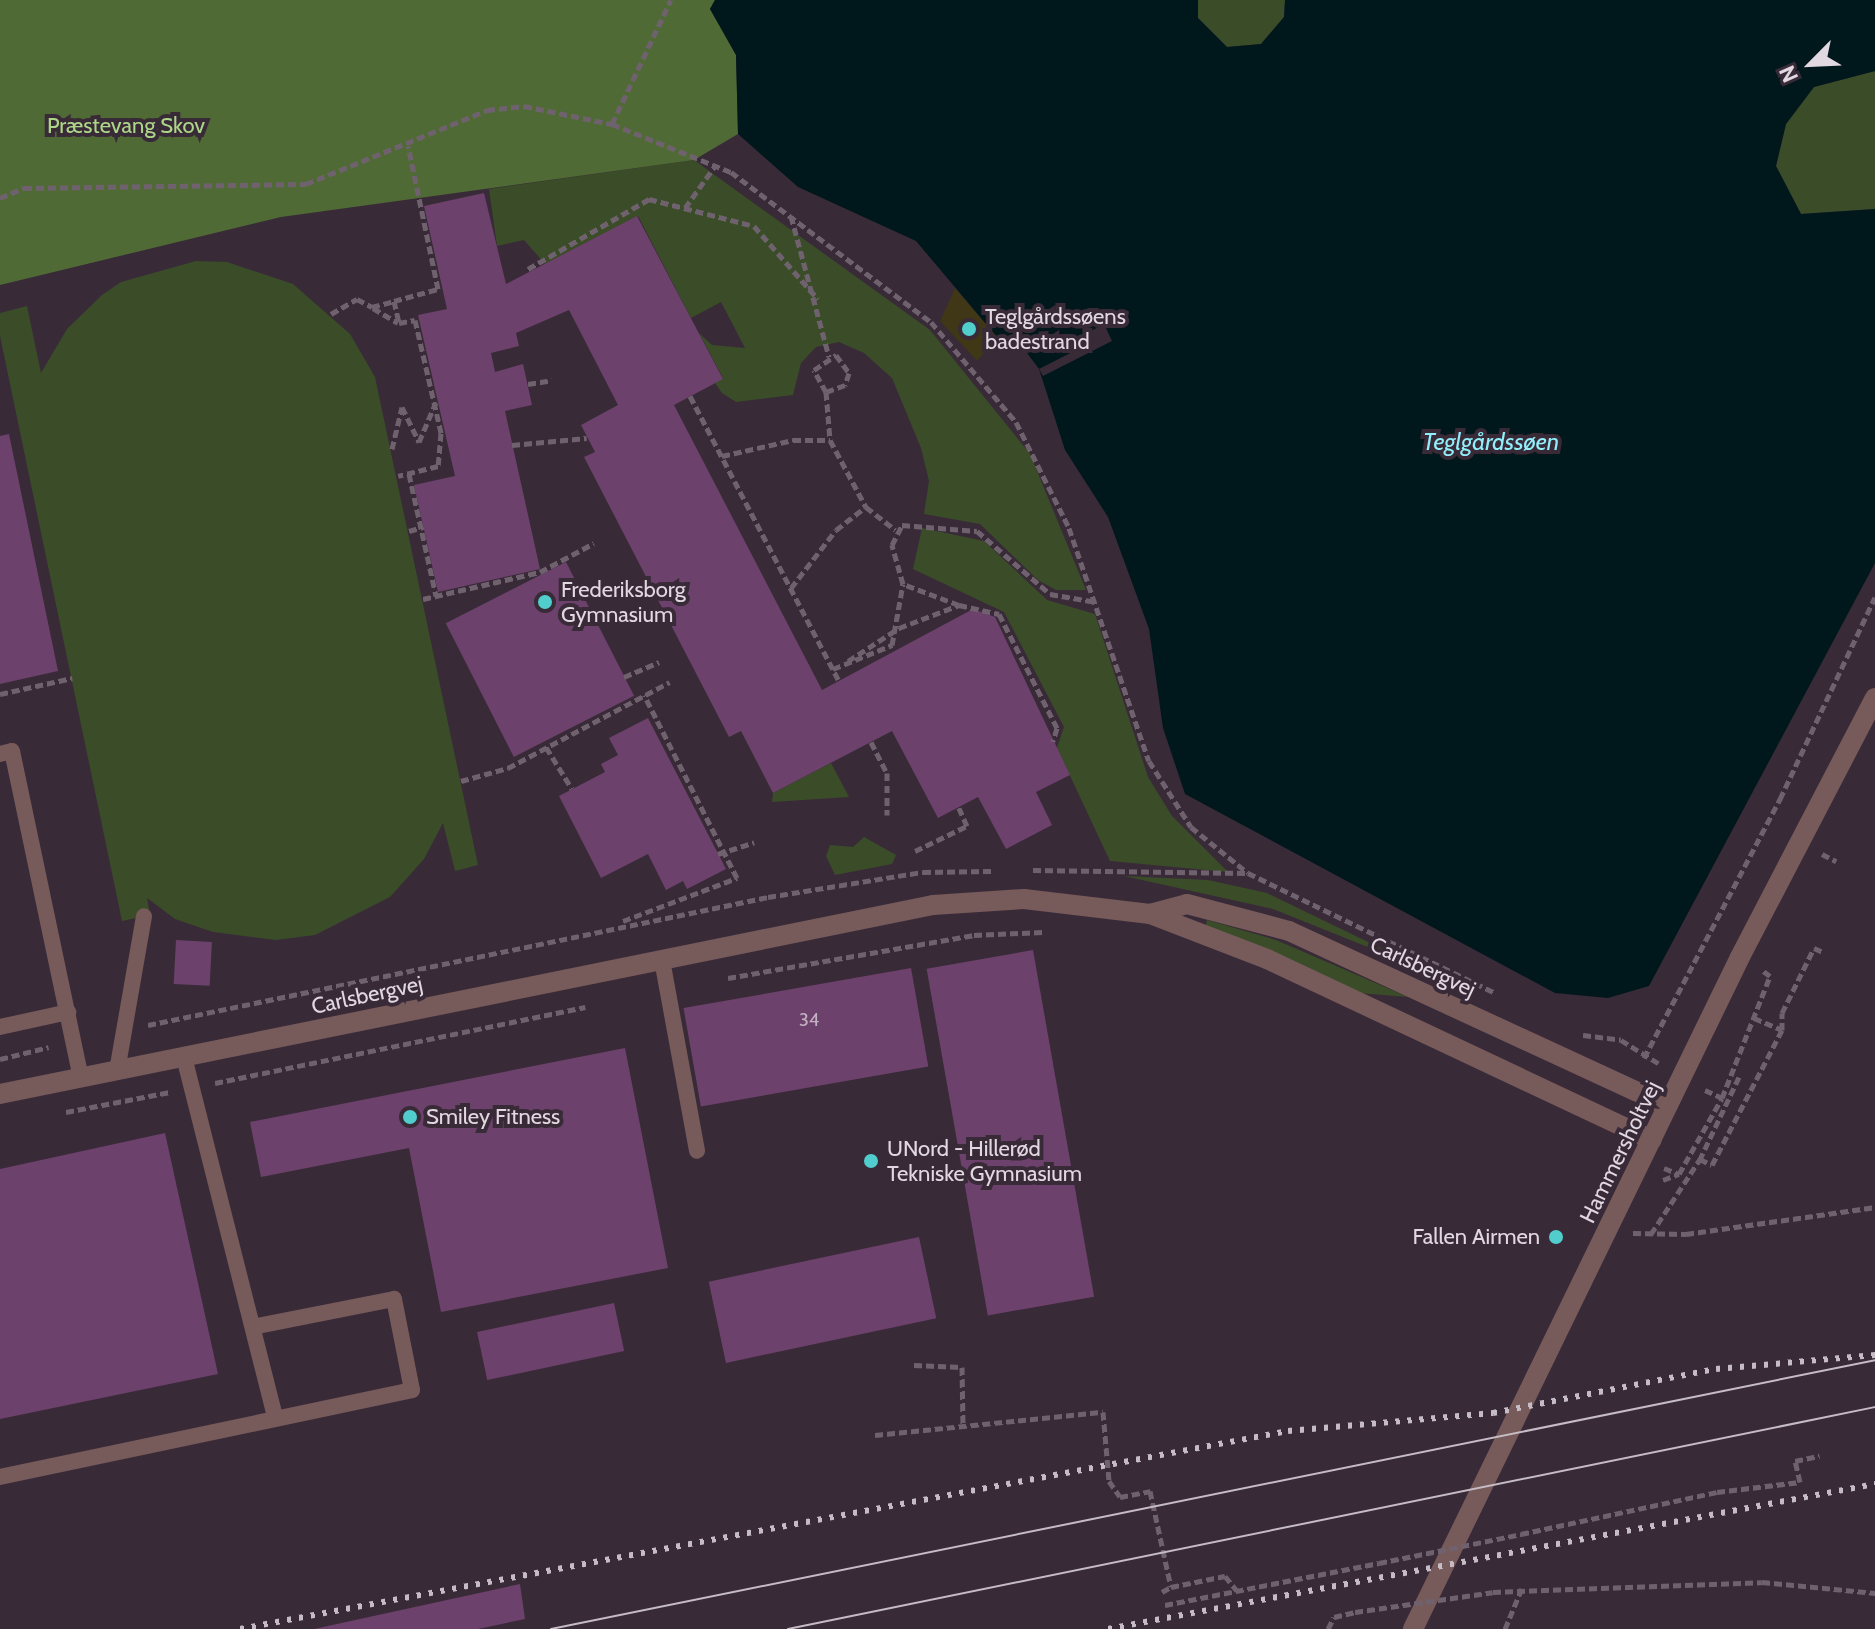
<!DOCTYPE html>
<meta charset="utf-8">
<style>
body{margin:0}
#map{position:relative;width:1875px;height:1629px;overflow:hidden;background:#392a38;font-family:Cabin,sans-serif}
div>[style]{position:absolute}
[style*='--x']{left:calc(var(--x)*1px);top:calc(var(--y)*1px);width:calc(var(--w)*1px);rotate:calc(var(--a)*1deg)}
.green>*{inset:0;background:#3a4d28}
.forest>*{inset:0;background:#4f6a35}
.sand>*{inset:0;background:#3f3716}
.water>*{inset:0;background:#00181b}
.pier>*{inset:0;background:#392a38}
.building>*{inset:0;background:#6c416b;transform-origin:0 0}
.path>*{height:5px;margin-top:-2.5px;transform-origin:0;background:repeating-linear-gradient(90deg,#6f626e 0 8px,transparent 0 12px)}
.service>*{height:16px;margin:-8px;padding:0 8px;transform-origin:8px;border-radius:8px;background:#775a5a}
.tertiary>*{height:20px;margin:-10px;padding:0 10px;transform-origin:10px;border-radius:10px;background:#775a5a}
.tram>*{height:2px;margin:-1px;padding:0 1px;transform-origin:1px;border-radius:1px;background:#c6bcc5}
.rail>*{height:6px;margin-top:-3px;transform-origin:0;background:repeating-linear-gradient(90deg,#c6bcc5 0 4px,transparent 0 12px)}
.path-bridge>*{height:5px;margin-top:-2.5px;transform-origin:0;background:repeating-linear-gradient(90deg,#6f626e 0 8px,transparent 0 12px)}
.dots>*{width:22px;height:22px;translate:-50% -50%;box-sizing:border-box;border:4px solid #392a38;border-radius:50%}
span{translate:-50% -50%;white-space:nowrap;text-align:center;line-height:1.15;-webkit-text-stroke:8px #392a38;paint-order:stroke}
.number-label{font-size:18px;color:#c4b2c4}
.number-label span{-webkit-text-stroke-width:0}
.park-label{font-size:22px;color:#add788}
.poi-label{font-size:22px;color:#e2d8e1}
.left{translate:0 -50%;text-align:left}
.right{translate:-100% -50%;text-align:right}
.street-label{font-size:22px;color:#e2d8e1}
.water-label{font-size:24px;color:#90eff9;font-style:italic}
.north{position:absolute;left:1771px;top:24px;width:80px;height:80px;-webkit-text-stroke:6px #392a38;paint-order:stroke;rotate:246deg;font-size:22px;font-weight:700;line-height:32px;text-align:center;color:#e2d8e1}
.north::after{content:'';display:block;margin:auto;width:28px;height:36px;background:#e2d8e1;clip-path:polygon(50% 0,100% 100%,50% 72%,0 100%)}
</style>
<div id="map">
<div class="green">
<div style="clip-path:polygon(1198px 0,1285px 0,1284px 17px,1261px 44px,1227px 47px,1198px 18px)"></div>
<div style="clip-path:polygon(1875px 71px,1875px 209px,1801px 214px,1776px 166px,1786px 124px,1814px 87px)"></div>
<div style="clip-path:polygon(694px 160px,930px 330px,1030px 454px,1086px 590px,1056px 590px,1038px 580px,980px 524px,924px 514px,929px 481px,921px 448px,892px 378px,864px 353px,839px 342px,816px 347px,801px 363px,793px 395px,736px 402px,722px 393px,715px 383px,723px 378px,699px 333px,712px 345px,745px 348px,721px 302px,691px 318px,638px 216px,545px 264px,524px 240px,497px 246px,489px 189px)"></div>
<div style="clip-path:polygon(196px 261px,227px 262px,293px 284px,350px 334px,375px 377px,478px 865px,455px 871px,443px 823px,424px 859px,390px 897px,315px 935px,276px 940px,213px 932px,175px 919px,147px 898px,150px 915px,122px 921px,0 336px,0 313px,27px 306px,41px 373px,67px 329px,102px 295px,121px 282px)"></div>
<div style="clip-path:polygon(922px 528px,984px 541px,1047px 600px,1095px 614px,1148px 777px,1172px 816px,1228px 872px,1110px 861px,1057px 748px,1064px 727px,1004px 612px,913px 569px)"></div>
<div style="clip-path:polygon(831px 763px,849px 797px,772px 802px,773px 793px)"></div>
<div style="clip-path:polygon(864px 837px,896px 855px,892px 864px,835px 875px,826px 856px,830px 845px,853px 847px)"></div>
<div style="clip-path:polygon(1124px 876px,1208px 880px,1267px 893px,1430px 972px,1273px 909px)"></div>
<div style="clip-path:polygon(1207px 920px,1276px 940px,1408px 997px,1359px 993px,1205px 928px)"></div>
</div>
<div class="forest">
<div style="clip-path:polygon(0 0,715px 0,710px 9px,736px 55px,738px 134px,694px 160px,281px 217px,0 285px)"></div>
</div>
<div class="sand">
<div style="clip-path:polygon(955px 288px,997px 337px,977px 361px,940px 321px)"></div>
</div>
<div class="water">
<div style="clip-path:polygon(715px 0,1198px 0,1198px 18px,1227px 47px,1261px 44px,1284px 17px,1285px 0,1875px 0,1875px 71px,1814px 87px,1786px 124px,1776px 166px,1801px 214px,1875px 209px,1875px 563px,1649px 986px,1608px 998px,1555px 993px,1185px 794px,1163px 728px,1149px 629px,1108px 517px,1065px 450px,1039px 369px,1024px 349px,997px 337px,916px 241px,798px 187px,738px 134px,736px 55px,710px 9px)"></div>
</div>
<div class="pier">
<div style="clip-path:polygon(1104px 324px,1112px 341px,1043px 376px,1039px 369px,1084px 346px,1080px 337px)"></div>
</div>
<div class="building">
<div style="clip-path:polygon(484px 193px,506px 284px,637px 216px,723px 379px,674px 405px,822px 690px,973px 609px,995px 617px,1070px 775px,1036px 792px,1052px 825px,1006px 849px,978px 797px,938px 818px,892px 731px,773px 793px,741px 731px,729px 737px,584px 457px,595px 452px,581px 425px,618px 405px,569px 310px,516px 333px,519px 346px,491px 353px,495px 372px,523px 364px,532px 405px,505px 411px,540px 569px,438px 592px,414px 485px,455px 476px,418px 315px,447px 309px,424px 206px)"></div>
<div style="clip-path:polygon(9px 434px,58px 671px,0 684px,0 436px)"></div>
<div style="left:566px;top:562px;width:150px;height:135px;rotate:63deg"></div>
<div style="clip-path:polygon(648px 718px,726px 869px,687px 889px,683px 881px,666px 890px,648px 854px,601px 878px,559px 796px,605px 772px,601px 764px,618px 755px,609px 738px)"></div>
<div style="left:176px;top:940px;width:36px;height:44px;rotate:3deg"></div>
<div style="left:1033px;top:950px;width:352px;height:108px;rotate:80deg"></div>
<div style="left:911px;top:968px;width:100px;height:231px;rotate:80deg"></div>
<div style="clip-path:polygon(625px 1048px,668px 1268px,441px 1312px,409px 1148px,261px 1177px,250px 1122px)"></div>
<div style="clip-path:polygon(165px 1133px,218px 1374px,0 1419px,0 1169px)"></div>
<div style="left:919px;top:1237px;width:83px;height:215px;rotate:78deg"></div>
<div style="left:614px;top:1303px;width:49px;height:140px;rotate:78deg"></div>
<div style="clip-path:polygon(520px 1584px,525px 1619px,478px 1629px,314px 1629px)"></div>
</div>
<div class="path">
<div style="--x:612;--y:124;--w:137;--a:-64.6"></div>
<div style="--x:0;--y:198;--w:26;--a:-23"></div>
<div style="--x:24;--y:188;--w:282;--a:-0.8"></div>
<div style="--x:306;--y:184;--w:196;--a:-22.2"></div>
<div style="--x:487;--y:110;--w:37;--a:-6"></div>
<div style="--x:524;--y:106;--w:90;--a:11.6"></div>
<div style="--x:612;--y:124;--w:128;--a:22"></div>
<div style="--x:731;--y:172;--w:250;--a:36.9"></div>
<div style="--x:931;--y:322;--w:131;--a:49.6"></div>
<div style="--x:1016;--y:422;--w:119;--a:63.4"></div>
<div style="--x:1069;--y:528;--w:246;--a:71.1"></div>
<div style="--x:1149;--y:761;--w:78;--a:57.5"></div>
<div style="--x:1191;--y:827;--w:73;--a:38.9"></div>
<div style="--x:1248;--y:873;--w:275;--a:25.9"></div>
<div style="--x:685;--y:208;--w:52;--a:-54.5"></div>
<div style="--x:791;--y:216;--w:146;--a:74.9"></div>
<div style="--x:528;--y:269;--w:140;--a:-30"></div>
<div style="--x:649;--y:199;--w:108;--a:14.4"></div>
<div style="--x:754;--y:226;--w:97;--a:48.8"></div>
<div style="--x:394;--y:301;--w:46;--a:-15.3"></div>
<div style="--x:438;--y:289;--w:146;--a:-101.8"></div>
<div style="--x:373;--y:308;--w:29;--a:31"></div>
<div style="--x:331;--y:314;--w:30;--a:-30"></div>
<div style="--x:357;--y:299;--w:17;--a:28"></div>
<div style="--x:372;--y:307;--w:23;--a:-15"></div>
<div style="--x:394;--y:301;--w:23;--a:77"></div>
<div style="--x:399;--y:323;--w:16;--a:-11"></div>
<div style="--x:415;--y:320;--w:116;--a:77"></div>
<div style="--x:441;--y:433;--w:33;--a:95"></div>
<div style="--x:438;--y:466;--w:41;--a:166"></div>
<div style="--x:528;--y:384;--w:24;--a:-9"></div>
<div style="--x:826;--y:392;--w:25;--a:-119"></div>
<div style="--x:814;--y:370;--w:27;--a:-34"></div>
<div style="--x:836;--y:355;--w:22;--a:54"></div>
<div style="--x:849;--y:373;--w:13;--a:108"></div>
<div style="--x:845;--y:385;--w:20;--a:160"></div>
<div style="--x:826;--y:392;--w:48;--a:85.2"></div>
<div style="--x:830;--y:440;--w:76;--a:61.8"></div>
<div style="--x:866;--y:507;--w:37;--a:38"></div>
<div style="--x:690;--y:396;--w:322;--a:62.4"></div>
<div style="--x:512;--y:445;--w:75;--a:-5.3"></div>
<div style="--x:392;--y:449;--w:43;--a:-76.6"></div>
<div style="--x:402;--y:407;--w:39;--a:64"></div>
<div style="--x:419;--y:442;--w:43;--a:-67"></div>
<div style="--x:722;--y:456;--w:73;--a:-12.7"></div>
<div style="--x:793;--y:440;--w:37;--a:0"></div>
<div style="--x:409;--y:474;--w:125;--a:77.5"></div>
<div style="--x:409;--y:531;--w:15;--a:-16"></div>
<div style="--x:791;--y:588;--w:73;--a:-52.2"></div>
<div style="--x:836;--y:530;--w:37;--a:-38"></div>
<div style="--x:423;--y:599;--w:120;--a:-13"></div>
<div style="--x:540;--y:572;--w:61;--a:-28.2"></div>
<div style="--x:959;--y:605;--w:41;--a:12.7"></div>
<div style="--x:999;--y:614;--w:128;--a:63"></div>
<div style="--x:1057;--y:728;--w:14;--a:107"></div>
<div style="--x:848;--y:661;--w:61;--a:-32.9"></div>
<div style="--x:899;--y:628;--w:64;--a:-21"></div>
<div style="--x:959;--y:605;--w:60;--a:-159.4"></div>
<div style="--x:833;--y:669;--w:64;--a:-22.1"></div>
<div style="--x:892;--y:645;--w:62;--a:-79.8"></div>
<div style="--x:903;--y:584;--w:41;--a:-105.8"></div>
<div style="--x:892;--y:545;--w:22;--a:-63"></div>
<div style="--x:902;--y:525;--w:75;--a:4.6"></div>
<div style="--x:977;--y:531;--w:96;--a:40.8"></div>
<div style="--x:1050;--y:594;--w:47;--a:9.9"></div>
<div style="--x:624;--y:677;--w:38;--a:-23"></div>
<div style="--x:0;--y:694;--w:74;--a:-12.5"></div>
<div style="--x:871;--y:742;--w:35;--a:63"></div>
<div style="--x:887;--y:773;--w:42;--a:90"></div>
<div style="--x:546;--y:747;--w:49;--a:58.2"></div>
<div style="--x:461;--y:781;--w:49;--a:-15.5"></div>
<div style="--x:508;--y:768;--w:183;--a:-28"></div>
<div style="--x:915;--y:851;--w:58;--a:-25.7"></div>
<div style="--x:967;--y:826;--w:20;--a:-114"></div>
<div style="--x:718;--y:854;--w:38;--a:-18"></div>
<div style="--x:1822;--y:854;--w:16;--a:27"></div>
<div style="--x:1033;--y:870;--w:214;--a:0.8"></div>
<div style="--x:623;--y:921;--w:122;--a:-20.7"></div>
<div style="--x:737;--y:878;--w:205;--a:-116.9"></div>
<div style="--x:728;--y:978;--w:250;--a:-9.9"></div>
<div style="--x:974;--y:935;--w:69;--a:-2.5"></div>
<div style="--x:1754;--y:1018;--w:30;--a:23"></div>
<div style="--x:148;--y:1025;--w:633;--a:-11.66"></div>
<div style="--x:768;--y:897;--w:157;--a:-9.2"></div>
<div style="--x:923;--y:872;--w:68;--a:-0.8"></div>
<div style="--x:1583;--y:1035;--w:38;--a:7"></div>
<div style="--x:1621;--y:1040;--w:44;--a:31.9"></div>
<div style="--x:1644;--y:1058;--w:293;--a:-62.3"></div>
<div style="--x:1780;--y:799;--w:223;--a:-64.8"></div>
<div style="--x:0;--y:1059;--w:50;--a:-13.8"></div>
<div style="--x:1739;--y:1077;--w:91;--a:115.4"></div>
<div style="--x:1700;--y:1159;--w:13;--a:27"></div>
<div style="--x:1712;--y:1165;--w:152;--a:-62.6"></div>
<div style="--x:1782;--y:1030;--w:17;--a:-90"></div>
<div style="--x:1782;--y:1013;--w:72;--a:-63.8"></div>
<div style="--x:1814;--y:948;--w:10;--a:24"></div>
<div style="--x:215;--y:1083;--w:378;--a:-11.6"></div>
<div style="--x:1705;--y:1090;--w:19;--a:25"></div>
<div style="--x:66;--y:1112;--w:106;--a:-10.9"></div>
<div style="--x:1664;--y:1168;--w:16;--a:22"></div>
<div style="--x:1663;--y:1180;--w:17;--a:-21"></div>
<div style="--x:1679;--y:1174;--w:87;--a:-60.5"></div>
<div style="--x:1722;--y:1098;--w:131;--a:-68.5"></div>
<div style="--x:1770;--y:976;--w:10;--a:-143"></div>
<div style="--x:1633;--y:1233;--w:53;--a:1.1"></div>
<div style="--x:1686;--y:1234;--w:191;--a:-8.1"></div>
<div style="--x:1651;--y:1234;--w:90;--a:-56.8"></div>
<div style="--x:914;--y:1365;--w:48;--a:2.4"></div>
<div style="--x:962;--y:1367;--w:57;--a:89"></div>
<div style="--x:875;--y:1435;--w:229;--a:-5.8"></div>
<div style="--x:1103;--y:1412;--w:69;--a:85"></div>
<div style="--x:1109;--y:1481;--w:19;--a:55"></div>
<div style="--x:1120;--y:1497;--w:31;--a:-11"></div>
<div style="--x:1150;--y:1491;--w:98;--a:77.7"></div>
<div style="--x:1171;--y:1587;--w:55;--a:-11.5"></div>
<div style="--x:1225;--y:1576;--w:19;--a:51"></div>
<div style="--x:1521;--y:1534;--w:200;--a:-12.1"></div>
<div style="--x:1717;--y:1492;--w:84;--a:-6.9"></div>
<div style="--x:1800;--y:1482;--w:22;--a:-103"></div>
<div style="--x:1795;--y:1461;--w:25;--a:-12"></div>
<div style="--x:1162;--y:1592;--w:10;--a:-29"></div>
<div style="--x:1493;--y:1592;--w:269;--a:-2.1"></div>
<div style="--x:1762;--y:1582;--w:114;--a:5.6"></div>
<div style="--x:1165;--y:1605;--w:218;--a:-11.1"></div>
<div style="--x:1328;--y:1629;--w:13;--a:-63"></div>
<div style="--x:1334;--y:1617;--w:22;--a:-13"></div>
<div style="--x:1505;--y:1629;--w:44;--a:-67.5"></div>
</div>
<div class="service">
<div style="--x:0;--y:754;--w:12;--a:-14"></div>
<div style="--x:12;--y:751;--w:334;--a:78.1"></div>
<div style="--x:662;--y:960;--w:194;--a:79.6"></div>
<div style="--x:0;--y:1027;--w:70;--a:-12.4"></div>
<div style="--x:184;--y:1057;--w:371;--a:75.8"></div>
<div style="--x:117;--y:1071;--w:157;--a:-80.1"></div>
<div style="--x:0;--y:1477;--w:421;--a:-11.9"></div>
<div style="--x:412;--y:1390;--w:93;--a:-101.2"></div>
<div style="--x:394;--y:1299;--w:144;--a:168.8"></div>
</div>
<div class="tertiary">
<div style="--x:1150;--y:914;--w:38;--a:-15"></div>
<div style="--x:1187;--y:904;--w:106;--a:14.8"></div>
<div style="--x:1289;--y:931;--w:417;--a:24.8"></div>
<div style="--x:0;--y:1094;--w:952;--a:-11.45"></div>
<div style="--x:933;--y:905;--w:91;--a:-3.8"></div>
<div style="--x:1024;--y:899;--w:127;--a:6.8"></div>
<div style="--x:1150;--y:914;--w:125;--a:21"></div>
<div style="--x:1267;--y:959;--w:425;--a:25.2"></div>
<div style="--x:1413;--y:1629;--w:747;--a:-64.05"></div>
<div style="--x:1740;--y:957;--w:292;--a:-62.5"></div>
</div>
<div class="tram">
<div style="--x:551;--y:1629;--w:1351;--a:-11.48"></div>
<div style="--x:788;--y:1629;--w:1109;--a:-11.54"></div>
</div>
<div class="rail">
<div style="--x:240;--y:1629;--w:1067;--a:-10.7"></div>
<div style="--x:1288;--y:1431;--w:206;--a:-5"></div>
<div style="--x:1493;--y:1413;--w:227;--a:-11.2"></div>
<div style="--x:1716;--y:1369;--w:160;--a:-5"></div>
<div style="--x:1108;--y:1629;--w:781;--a:-10.71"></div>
</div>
<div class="path-bridge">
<div style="--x:1379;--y:1563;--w:145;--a:-11.5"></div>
<div style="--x:1355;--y:1612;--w:139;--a:-8.2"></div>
</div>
<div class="dots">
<div style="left:969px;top:329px;background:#52cdce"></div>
<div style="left:545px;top:602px;background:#52cdce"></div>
<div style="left:410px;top:1117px;background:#52cdce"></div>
<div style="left:871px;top:1161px;background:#52cdce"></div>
<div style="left:1556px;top:1237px;background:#52cdce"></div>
</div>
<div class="number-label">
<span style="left:809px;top:1020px">34</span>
</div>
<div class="park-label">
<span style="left:126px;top:126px">Præstevang Skov</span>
</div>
<div class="poi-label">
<span class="left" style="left:985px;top:329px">Teglgårdssøens<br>badestrand</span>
<span class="left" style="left:561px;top:602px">Frederiksborg<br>Gymnasium</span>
<span class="left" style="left:426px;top:1117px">Smiley Fitness</span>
<span class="left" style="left:887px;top:1161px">UNord - Hillerød<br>Tekniske Gymnasium</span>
<span class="right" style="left:1540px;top:1237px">Fallen Airmen</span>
</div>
<div class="street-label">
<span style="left:1423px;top:967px;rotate:25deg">Carlsbergvej</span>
<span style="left:367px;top:995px;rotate:-12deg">Carlsbergvej</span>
<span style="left:1620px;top:1152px;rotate:-64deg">Hammersholtvej</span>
</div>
<div class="water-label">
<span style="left:1491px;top:442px">Teglgårdssøen</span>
</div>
<div class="north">N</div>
</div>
